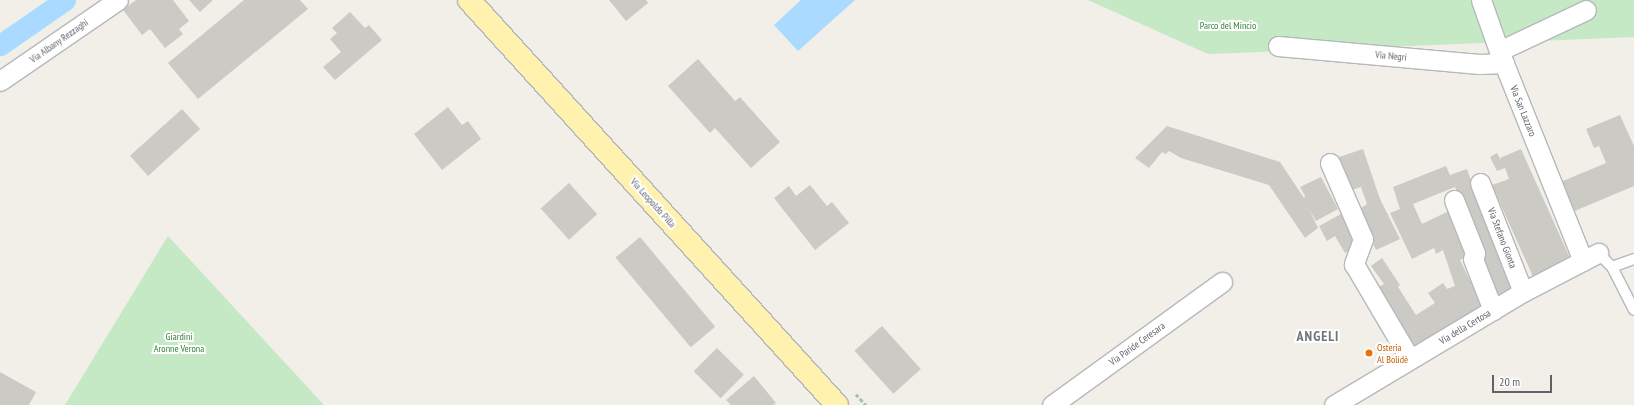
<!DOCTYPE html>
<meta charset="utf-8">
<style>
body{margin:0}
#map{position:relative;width:1634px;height:405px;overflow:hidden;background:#f1efe8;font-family:"PT Sans Narrow",sans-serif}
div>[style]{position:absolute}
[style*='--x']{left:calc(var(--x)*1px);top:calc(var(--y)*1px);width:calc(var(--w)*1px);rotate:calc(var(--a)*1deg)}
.green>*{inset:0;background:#c5e8c5}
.water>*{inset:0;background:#aadaff}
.canal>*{height:21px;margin:-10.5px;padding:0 10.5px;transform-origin:10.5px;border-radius:10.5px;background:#aadaff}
.building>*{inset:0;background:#cccac5;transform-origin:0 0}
.path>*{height:2.5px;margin-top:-1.25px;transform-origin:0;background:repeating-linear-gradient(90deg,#9cc7a9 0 4px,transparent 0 6px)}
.roads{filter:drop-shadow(1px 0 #b5b8bc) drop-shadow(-1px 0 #b5b8bc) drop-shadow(0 1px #b5b8bc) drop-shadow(0 -1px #b5b8bc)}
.service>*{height:10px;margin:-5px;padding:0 5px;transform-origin:5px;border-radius:5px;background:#fff}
.minor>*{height:19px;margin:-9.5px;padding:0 9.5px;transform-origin:9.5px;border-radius:9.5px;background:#fff}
.primary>*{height:22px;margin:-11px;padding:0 11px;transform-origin:11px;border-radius:11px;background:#fff2af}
.dots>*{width:11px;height:11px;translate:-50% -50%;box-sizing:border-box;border:2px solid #fff;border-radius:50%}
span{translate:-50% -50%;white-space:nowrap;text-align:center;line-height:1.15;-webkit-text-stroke:4px #fff;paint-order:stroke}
.park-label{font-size:10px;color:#348238}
.street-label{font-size:10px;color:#5f6368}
.food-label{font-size:10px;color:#c56008}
.left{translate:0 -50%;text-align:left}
.district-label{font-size:14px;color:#70757a;font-weight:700;letter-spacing:1px}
.scale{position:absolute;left:1492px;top:375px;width:60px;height:18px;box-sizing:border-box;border:2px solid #5f6368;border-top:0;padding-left:5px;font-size:12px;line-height:14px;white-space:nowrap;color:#5f6368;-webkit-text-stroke:3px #fff;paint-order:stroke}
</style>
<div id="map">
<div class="green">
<div style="clip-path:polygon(1088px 0,1634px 0,1634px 37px,1208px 54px)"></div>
<div style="clip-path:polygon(168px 236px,324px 405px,65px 405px)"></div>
</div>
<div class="water">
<div style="clip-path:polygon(801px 0,855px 0,798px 51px,774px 25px)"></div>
</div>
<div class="canal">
<div style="--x:0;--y:45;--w:79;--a:-34.7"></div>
</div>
<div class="building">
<div style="clip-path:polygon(136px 0,173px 0,189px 21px,179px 29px,183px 34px,165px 48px,150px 29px,142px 35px,123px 10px)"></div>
<div style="clip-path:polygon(189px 0,213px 0,200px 12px)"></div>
<div style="clip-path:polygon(244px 0,300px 0,308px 9px,198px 99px,168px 63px)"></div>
<div style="clip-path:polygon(609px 0,646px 0,648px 3px,626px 21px)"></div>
<div style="clip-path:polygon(350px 12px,365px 28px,369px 25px,382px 40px,335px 80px,323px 67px,341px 52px,330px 39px,337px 33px,332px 28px)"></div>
<div style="clip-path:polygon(698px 59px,735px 101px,740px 97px,780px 142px,751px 168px,715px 128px,710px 133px,668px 86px)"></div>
<div style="clip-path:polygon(448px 107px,462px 125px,468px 121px,481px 139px,442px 170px,414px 134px)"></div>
<div style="left:182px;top:109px;width:27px;height:70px;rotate:48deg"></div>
<div style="clip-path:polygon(1620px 115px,1634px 146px,1634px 186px,1570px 213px,1558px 183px,1606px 163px,1599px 146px,1594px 148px,1586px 129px)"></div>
<div style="clip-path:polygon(1167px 126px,1280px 162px,1304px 198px,1305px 196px,1300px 187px,1321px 177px,1338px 209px,1316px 221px,1309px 209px,1318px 228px,1305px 238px,1269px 185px,1181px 158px,1169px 151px,1166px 154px,1162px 152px,1149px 168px,1135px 158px)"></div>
<div style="clip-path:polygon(1363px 149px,1380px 199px,1400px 239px,1376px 250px,1357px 211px,1367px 204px,1361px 187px,1348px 191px,1336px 158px)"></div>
<div style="clip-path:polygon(1521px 149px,1570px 258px,1534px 279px,1492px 185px,1509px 179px,1505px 168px,1497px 171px,1490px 157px,1497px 153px,1502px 163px,1500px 158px)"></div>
<div style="clip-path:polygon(1446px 166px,1450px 175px,1467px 169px,1487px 225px,1515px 286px,1497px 296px,1455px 187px,1413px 204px,1422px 224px,1453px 209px,1472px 254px,1460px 260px,1482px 305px,1411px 351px,1377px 288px,1384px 284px,1371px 266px,1382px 258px,1400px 285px,1398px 287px,1416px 315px,1435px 303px,1428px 293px,1443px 283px,1447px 289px,1455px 286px,1443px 250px,1436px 254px,1434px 248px,1412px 259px,1390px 213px,1400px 209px,1393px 187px)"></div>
<div style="left:569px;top:183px;width:42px;height:38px;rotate:48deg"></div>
<div style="clip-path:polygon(810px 185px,827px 206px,832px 202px,849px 223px,815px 250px,774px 198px,789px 186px,796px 196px)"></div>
<div style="clip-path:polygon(1341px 214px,1358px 245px,1345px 253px,1335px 236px,1327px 241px,1319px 226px)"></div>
<div style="left:640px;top:237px;width:117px;height:32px;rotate:50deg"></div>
<div style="left:882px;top:326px;width:58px;height:37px;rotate:48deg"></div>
<div style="left:717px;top:348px;width:38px;height:33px;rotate:45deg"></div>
<div style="clip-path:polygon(0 372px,36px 392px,29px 405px,0 405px)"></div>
<div style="clip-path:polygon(754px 376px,776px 403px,773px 405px,731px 405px,726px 400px)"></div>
</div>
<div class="path">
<div style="--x:856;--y:394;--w:15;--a:48"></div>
</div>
<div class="roads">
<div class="service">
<div style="--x:1598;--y:253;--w:20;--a:45"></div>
<div style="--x:1612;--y:267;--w:48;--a:62.9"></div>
<div style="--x:1612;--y:267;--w:23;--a:-20"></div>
</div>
<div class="minor">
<div style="--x:1481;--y:0;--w:54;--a:70.6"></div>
<div style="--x:1278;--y:46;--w:202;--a:5.1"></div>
<div style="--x:1479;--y:64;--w:25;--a:-2"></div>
<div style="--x:0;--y:81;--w:143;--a:-34.5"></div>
<div style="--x:1330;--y:163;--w:83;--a:66.5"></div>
<div style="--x:1363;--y:239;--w:27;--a:110"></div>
<div style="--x:1354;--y:264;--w:110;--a:59.5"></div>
<div style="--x:1480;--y:183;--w:117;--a:68.5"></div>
<div style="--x:1454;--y:200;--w:57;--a:68.4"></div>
<div style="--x:1475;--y:253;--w:6;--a:108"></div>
<div style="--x:1473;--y:259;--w:55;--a:68.6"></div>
<div style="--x:1583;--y:261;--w:226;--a:-111.8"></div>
<div style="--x:1499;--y:51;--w:96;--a:-25.2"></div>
<div style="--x:1052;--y:405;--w:210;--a:-35.9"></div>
<div style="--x:1334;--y:405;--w:220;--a:-30.9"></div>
<div style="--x:1523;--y:292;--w:85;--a:-27.5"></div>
</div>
<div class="primary">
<div style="--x:469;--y:0;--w:547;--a:47.74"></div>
</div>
</div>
<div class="dots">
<div style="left:1369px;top:353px;background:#e8710a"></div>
</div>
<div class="park-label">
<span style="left:1228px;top:26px">Parco del Mincio</span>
<span style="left:179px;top:342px">Giardini<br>Aronne Verona</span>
</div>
<div class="street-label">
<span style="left:59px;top:41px;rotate:-35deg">Via Albany Rezzaghi</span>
<span style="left:1391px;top:56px;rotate:5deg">Via Negri</span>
<span style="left:1523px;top:111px;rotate:68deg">Via San Lazzaro</span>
<span style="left:653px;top:203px;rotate:48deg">Via Leopoldo Pilla</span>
<span style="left:1502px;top:238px;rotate:69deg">Via Stefano Gionta</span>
<span style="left:1465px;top:327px;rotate:-31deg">Via della Certosa</span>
<span style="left:1137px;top:344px;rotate:-36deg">Via Paride Ceresara</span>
</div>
<div class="food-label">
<span class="left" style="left:1377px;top:353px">Osteria<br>Al Bolidè</span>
</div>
<div class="district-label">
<span style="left:1318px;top:336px">ANGELI</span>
</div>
<div class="scale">20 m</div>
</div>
